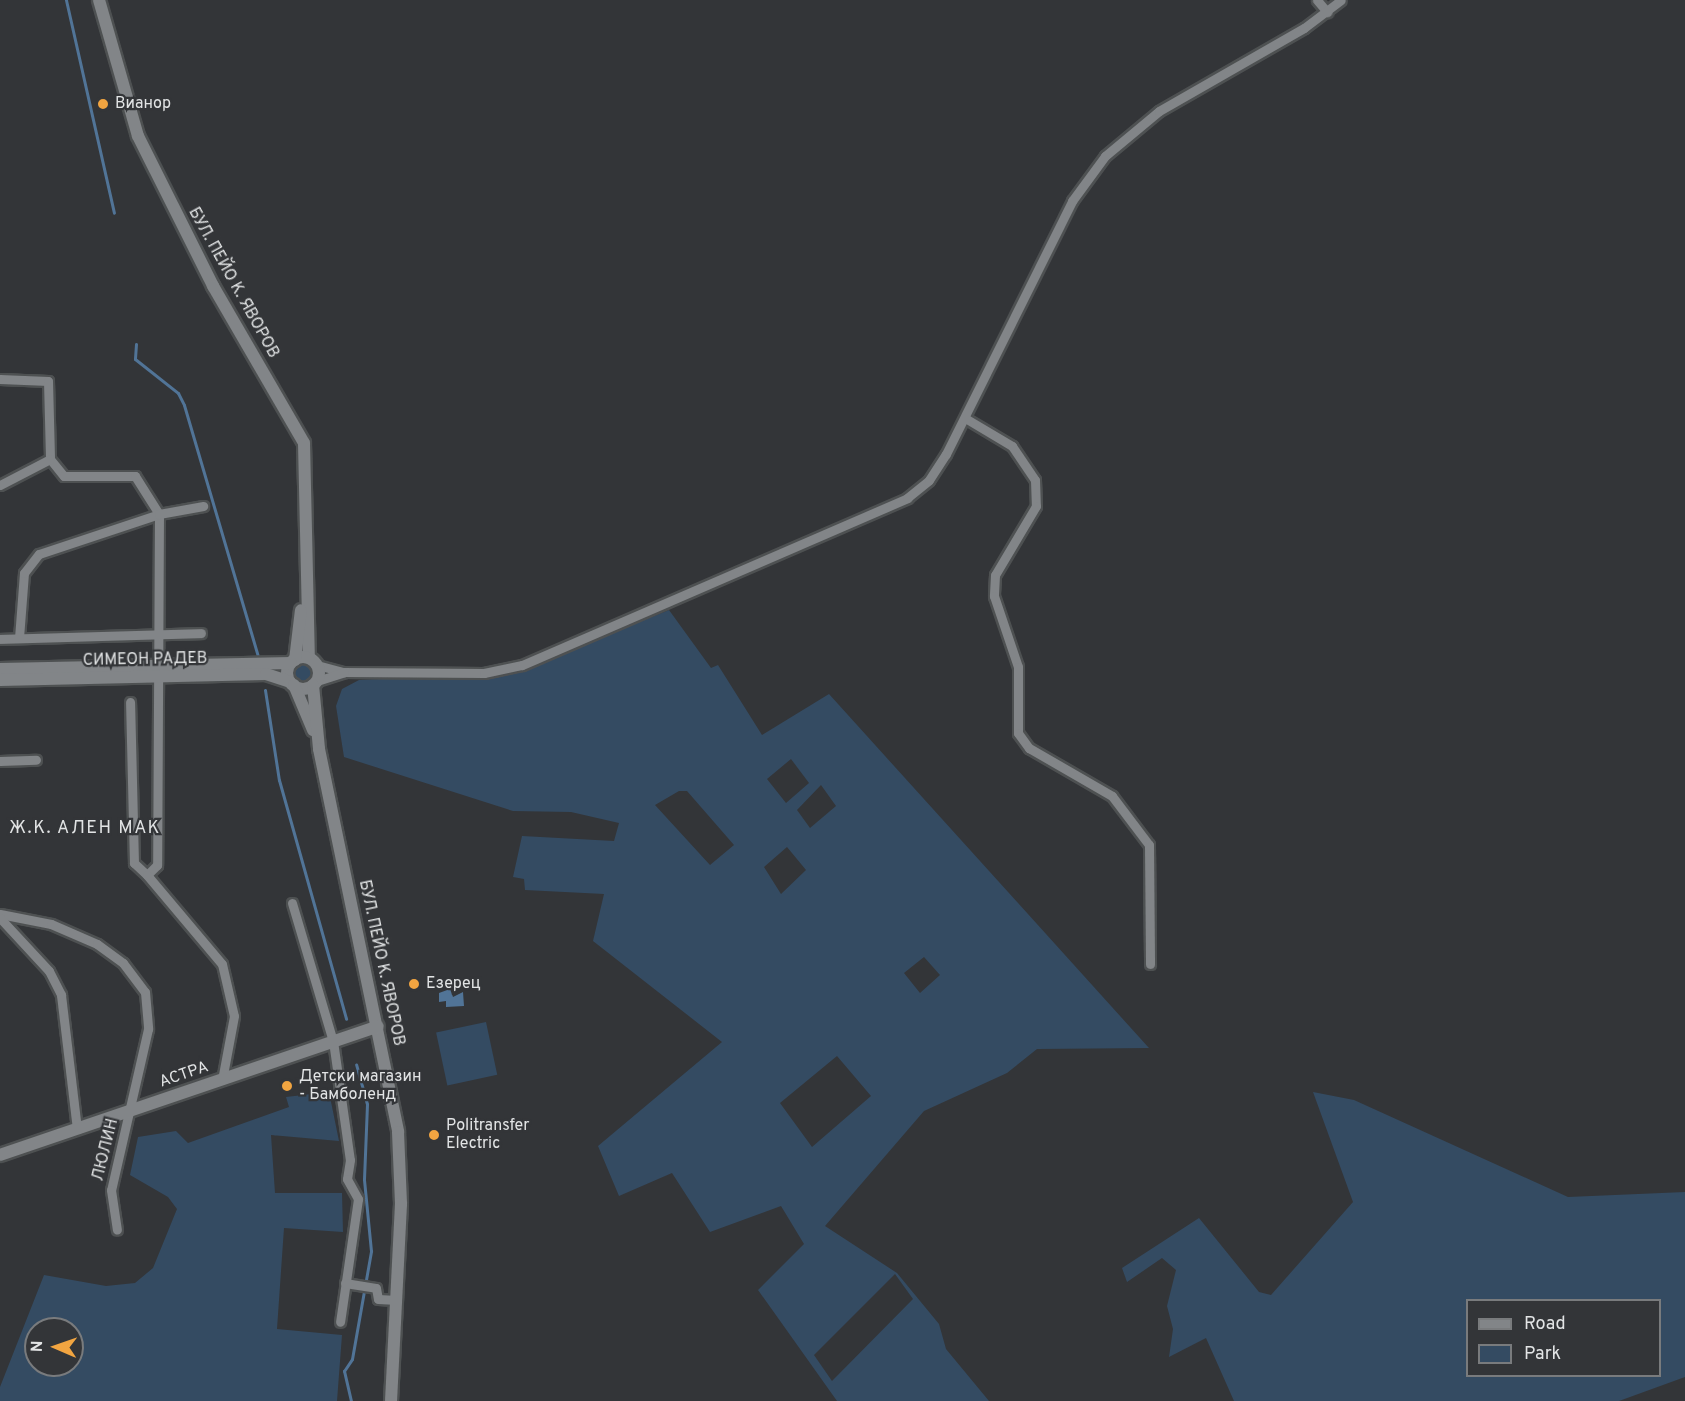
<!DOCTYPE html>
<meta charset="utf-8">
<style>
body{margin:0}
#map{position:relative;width:1685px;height:1401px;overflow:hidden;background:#333538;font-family:Overpass,sans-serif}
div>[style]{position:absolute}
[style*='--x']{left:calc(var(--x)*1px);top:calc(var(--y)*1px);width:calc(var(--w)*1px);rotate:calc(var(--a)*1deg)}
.green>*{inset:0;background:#344b62;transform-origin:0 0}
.round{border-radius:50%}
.water>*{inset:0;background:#517497}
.stream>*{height:3px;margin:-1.5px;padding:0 1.5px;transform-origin:1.5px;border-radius:1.5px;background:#517497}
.roads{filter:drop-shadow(2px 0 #4e5152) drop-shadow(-2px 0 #4e5152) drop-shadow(0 2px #4e5152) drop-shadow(0 -2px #4e5152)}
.street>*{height:9px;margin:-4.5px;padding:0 4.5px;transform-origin:4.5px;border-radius:4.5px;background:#828588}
.secondary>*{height:12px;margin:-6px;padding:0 6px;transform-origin:6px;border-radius:6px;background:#828588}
.secondary>.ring{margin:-6px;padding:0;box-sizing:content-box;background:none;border:12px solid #828588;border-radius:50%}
.dots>*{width:16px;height:16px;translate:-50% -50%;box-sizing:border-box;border:3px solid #333538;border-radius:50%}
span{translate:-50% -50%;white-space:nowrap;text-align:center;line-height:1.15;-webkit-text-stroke:4.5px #333538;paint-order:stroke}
.poi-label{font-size:16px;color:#e2e4e5}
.left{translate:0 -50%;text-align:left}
.street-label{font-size:16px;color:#e2e4e5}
.neighbourhood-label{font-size:18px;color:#e2e4e5;letter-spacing:1.5px}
.legend{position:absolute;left:1466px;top:1299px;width:195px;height:78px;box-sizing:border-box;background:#333538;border:2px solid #797b7d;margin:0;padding:8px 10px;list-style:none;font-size:18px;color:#e2e4e5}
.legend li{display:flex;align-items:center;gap:12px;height:30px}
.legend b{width:30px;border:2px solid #797b7d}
.north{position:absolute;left:24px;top:1317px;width:60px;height:60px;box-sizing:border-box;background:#333538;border:2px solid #797b7d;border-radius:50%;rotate:272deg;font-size:16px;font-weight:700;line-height:24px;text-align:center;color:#e2e4e5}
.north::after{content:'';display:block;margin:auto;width:21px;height:27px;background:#f2a541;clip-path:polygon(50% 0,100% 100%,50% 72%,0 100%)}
</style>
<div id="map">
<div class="green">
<div style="clip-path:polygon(evenodd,669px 610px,711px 668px,718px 665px,762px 735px,829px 694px,1149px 1048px,1037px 1049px,1007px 1073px,924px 1111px,825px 1226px,897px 1273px,939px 1324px,946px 1349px,989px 1401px,837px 1401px,758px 1290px,804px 1244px,781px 1206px,710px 1232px,672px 1173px,619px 1196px,598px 1146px,722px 1042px,593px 941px,604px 894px,525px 890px,524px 879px,513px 877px,522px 836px,614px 841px,619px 823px,571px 812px,513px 811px,344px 757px,336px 706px,342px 689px,359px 680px,513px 673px,669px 610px,791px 759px,809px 783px,786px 803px,767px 779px,791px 759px,669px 610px,821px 785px,836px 806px,810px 828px,797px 810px,821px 785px,669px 610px,679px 791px,687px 791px,734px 845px,710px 865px,655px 805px,679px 791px,669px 610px,787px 847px,806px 870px,781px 894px,764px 867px,787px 847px,669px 610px,924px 957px,940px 975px,920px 993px,904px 973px,924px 957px,669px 610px,837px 1056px,871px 1096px,812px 1147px,780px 1103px,837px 1056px,669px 610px,895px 1274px,913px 1299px,832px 1381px,814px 1355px,895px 1274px)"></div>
<div class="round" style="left:291px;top:661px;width:24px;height:24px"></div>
<div style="left:486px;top:1022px;width:54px;height:51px;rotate:78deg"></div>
<div style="clip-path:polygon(evenodd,329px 1092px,339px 1141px,271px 1135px,275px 1193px,342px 1193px,343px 1232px,284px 1228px,277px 1329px,342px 1335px,337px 1401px,0 1401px,0 1387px,44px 1275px,106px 1286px,135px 1283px,153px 1268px,177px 1209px,168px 1197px,130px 1175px,138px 1137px,176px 1131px,188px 1143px,289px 1107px,286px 1097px,329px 1092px,36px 1329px,72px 1329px,72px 1365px,36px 1365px,36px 1329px)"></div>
<div style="clip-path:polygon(evenodd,1313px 1092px,1354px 1100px,1568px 1197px,1685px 1192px,1685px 1377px,1619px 1401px,1234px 1401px,1206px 1338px,1169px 1357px,1173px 1329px,1167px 1306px,1176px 1270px,1162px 1258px,1127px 1282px,1122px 1268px,1199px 1218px,1259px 1292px,1271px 1295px,1353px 1202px,1313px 1092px,1468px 1300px,1660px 1300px,1660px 1376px,1468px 1376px,1468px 1300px)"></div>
</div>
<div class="water">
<div style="clip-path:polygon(450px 989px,453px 997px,463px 992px,464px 1006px,446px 1007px,446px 1001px,439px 1002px,439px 993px)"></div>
</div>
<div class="stream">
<div style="--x:66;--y:0;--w:218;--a:77.3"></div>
<div style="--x:136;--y:344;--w:15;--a:94"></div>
<div style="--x:135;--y:359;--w:55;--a:38.3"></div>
<div style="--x:178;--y:393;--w:13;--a:63"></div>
<div style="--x:184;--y:405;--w:262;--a:73.6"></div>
<div style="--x:265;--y:690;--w:91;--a:81.2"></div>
<div style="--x:279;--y:780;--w:248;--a:74.3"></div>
<div style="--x:351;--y:1401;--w:31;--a:-103"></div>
<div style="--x:344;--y:1371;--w:14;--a:-56"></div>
<div style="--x:352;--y:1359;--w:110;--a:-80"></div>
<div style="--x:371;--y:1251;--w:72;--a:-95.6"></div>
<div style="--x:364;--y:1179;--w:75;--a:-87.7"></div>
<div style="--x:367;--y:1104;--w:41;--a:-105.4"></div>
</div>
<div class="roads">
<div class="street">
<div style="--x:1317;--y:0;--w:16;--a:50"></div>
<div style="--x:0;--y:379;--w:48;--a:2.4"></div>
<div style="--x:48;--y:381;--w:78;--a:88.5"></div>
<div style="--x:50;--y:459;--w:22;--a:51"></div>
<div style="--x:64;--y:476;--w:71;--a:0"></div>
<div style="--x:135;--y:476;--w:45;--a:57.7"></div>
<div style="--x:159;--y:514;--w:351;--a:90.3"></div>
<div style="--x:157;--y:865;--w:14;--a:135"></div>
<div style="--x:147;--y:875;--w:18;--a:-137"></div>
<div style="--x:134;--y:863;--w:161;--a:-91.4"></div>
<div style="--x:965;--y:418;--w:55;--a:30.8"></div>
<div style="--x:1012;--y:446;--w:41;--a:55.9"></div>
<div style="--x:1035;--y:480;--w:26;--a:88"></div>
<div style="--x:1036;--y:506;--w:80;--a:120.7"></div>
<div style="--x:995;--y:575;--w:21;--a:93"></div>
<div style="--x:994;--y:596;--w:75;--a:71.3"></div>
<div style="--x:1018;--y:667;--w:66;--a:90"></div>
<div style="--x:1018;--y:733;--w:19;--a:54"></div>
<div style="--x:1029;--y:748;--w:96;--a:30"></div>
<div style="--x:1112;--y:796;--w:61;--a:52.9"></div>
<div style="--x:1149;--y:845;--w:119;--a:89.5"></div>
<div style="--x:0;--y:485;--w:56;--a:-27.5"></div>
<div style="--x:19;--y:638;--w:65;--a:-85.6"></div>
<div style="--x:24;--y:573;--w:24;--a:-52"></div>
<div style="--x:39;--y:554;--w:126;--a:-18.4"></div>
<div style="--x:159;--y:514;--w:45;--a:-10.3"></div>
<div style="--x:0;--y:639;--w:201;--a:-1.7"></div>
<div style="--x:317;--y:665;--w:28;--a:15"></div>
<div style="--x:344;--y:672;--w:140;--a:0.4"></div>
<div style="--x:484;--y:673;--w:39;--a:-12"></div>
<div style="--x:522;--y:665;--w:420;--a:-23.4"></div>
<div style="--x:907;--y:498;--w:28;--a:-39"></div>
<div style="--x:929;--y:480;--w:31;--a:-57"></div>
<div style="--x:946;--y:454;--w:283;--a:-63.5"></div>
<div style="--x:1072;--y:201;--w:56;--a:-53.7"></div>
<div style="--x:1105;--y:156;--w:70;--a:-39.8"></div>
<div style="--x:1159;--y:111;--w:167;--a:-29.8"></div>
<div style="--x:1304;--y:28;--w:46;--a:-37.1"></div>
<div style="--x:317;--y:681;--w:28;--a:-18"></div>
<div style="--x:0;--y:761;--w:36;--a:-2"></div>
<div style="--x:147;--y:875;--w:116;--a:49.9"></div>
<div style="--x:222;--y:964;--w:53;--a:77"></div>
<div style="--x:234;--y:1016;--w:65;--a:100.6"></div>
<div style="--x:292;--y:903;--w:144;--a:73.5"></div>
<div style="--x:333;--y:1041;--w:120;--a:81.9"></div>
<div style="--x:350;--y:1160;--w:19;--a:99"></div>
<div style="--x:347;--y:1179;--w:23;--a:61"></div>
<div style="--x:358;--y:1199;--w:124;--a:98.3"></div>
<div style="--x:0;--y:914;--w:52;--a:11.1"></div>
<div style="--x:51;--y:924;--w:50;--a:23.5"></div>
<div style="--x:97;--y:944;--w:32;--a:36"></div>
<div style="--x:123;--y:963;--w:36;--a:53"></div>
<div style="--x:145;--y:992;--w:37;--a:85"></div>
<div style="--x:148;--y:1029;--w:165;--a:102.9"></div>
<div style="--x:111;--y:1190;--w:40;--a:81.5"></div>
<div style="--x:0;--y:918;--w:72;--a:47.2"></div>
<div style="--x:49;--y:971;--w:27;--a:63"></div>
<div style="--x:61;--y:995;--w:135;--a:83.2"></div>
<div style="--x:345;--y:1283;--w:31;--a:9"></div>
<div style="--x:376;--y:1288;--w:11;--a:80"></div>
<div style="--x:378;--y:1299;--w:19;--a:3"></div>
</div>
<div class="secondary">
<div style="--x:99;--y:0;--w:141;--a:74"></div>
<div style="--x:138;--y:136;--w:168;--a:63.4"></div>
<div style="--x:213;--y:286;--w:181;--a:59.9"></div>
<div style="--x:304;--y:443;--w:215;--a:88.7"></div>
<div class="ring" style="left:287px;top:657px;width:20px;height:20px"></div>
<div style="--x:295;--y:660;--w:50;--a:-83.2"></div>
<div style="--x:0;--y:669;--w:291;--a:-1.2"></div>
<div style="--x:0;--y:680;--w:266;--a:-1.3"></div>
<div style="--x:266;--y:674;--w:25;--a:18"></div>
<div style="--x:294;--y:685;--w:49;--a:67.1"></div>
<div style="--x:313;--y:685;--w:64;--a:84.6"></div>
<div style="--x:319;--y:749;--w:391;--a:78.3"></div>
<div style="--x:398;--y:1132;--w:72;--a:87.6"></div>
<div style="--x:401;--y:1204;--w:197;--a:92.9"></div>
<div style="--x:0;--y:1155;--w:399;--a:-18.8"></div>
</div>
</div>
<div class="dots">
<div style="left:103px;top:104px;background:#f2a541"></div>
<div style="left:414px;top:984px;background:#f2a541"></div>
<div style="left:287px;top:1086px;background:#f2a541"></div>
<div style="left:434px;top:1135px;background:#f2a541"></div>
</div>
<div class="poi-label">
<span class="left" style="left:115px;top:104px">Вианор</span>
<span class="left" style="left:426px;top:984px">Езерец</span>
<span class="left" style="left:299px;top:1086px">Детски магазин<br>- Бамболенд</span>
<span class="left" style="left:446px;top:1135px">Politransfer<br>Electric</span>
</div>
<div class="street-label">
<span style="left:233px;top:283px;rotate:61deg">БУЛ. ПЕЙО К. ЯВОРОВ</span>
<span style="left:145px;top:660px;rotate:-1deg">СИМЕОН РАДЕВ</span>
<span style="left:381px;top:963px;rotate:78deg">БУЛ. ПЕЙО К. ЯВОРОВ</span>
<span style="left:184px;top:1075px;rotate:-19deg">АСТРА</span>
<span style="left:106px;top:1150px;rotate:-76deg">ЛЮЛИН</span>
</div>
<div class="neighbourhood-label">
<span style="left:85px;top:829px">Ж.К. АЛЕН МАК</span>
</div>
<ul class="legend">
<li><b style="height:8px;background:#828588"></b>Road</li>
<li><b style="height:16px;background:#344b62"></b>Park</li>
</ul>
<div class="north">N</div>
</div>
